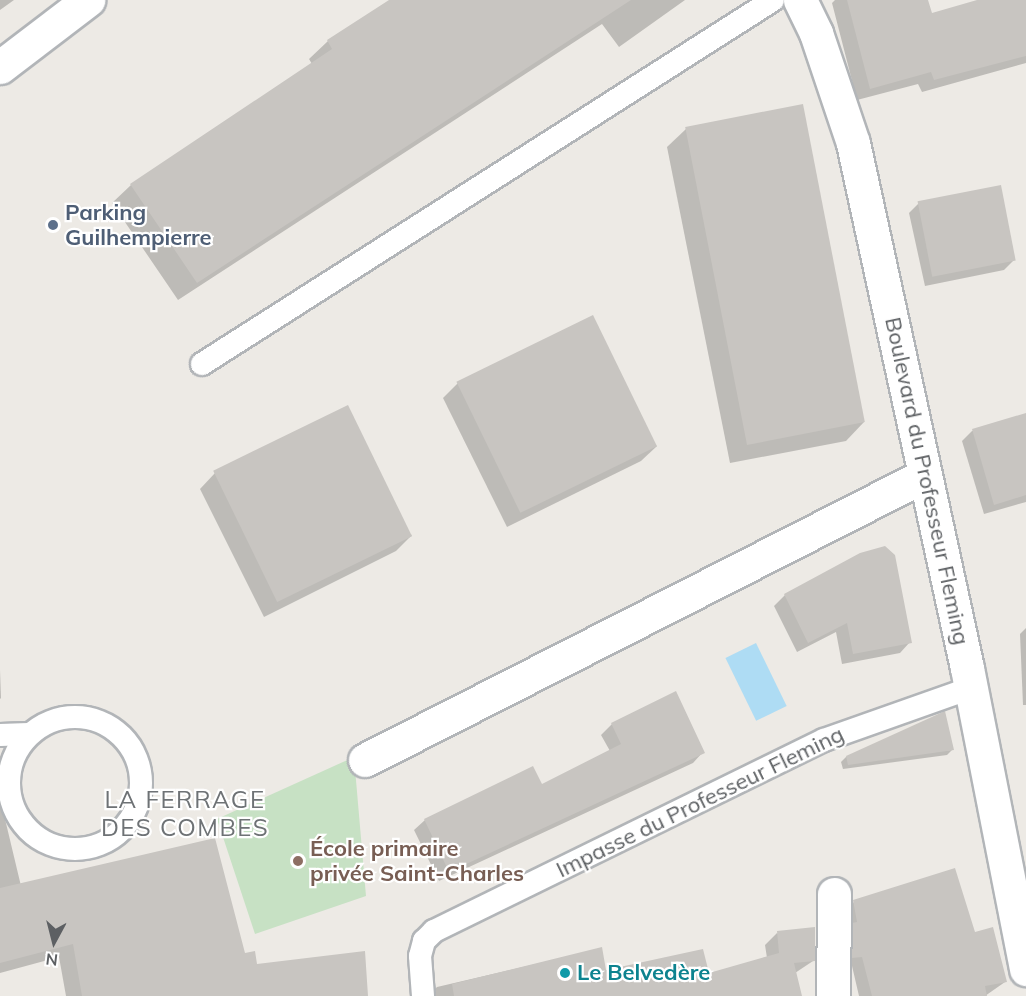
<!DOCTYPE html>
<meta charset="utf-8">
<style>
body{margin:0}
#map{position:relative;width:1026px;height:996px;overflow:hidden;background:#edeae5;font-family:Mulish,sans-serif}
div>[style]{position:absolute}
[style*='--x']{left:calc(var(--x)*1px);top:calc(var(--y)*1px);width:calc(var(--w)*1px);rotate:calc(var(--a)*1deg)}
.green>*{inset:0;background:#c7e1c4}
.water>*{inset:0;background:#aedcf4;transform-origin:0 0}
.shadow>*{inset:0;background:#0003}
.building>*{inset:0;background:#c8c5c1;transform-origin:0 0}
.roads{filter:drop-shadow(2px 0 #b2b5b8) drop-shadow(-2px 0 #b2b5b8) drop-shadow(0 2px #b2b5b8) drop-shadow(0 -2px #b2b5b8)}
.lane>*{height:22px;margin:-11px;padding:0 11px;transform-origin:11px;border-radius:11px;background:#fff}
.lane>.ring{margin:-11px;padding:0;box-sizing:content-box;background:none;border:22px solid #fff;border-radius:50%}
.street>*{height:33px;margin:-16.5px;padding:0 16.5px;transform-origin:16.5px;border-radius:16.5px;background:#fff}
.secondary>*{height:33px;margin:-16.5px;padding:0 16.5px;transform-origin:16.5px;border-radius:16.5px;background:#fff}
.dots>*{width:16px;height:16px;translate:-50% -50%;box-sizing:border-box;border:3px solid #fff;border-radius:50%}
span{translate:-50% -50%;white-space:nowrap;text-align:center;line-height:1.15;-webkit-text-stroke:4.5px #fff;paint-order:stroke}
.service-label{font-size:22px;color:#4e5e75;font-weight:700}
.left{translate:0 -50%;text-align:left}
.street-label{font-size:22px;color:#5d6063}
.education-label{font-size:22px;color:#785e54;font-weight:700}
.culture-label{font-size:22px;color:#0d838f;font-weight:700}
.neighbourhood-label{font-size:24px;color:#6e7275;letter-spacing:1.5px}
.north{position:absolute;left:24px;top:912px;width:60px;height:60px;-webkit-text-stroke:4px #fff;paint-order:stroke;rotate:187deg;font-size:16px;font-weight:700;line-height:24px;text-align:center;color:#5d6063}
.north::after{content:'';display:block;margin:auto;width:21px;height:27px;background:#5d6063;clip-path:polygon(50% 0,100% 100%,50% 72%,0 100%)}
</style>
<div id="map">
<div class="green">
<div style="clip-path:polygon(354px 757px,366px 896px,255px 934px,217px 819px)"></div>
</div>
<div class="water">
<div style="left:756px;top:643px;width:70px;height:34px;rotate:64deg"></div>
</div>
<div class="shadow">
<div style="clip-path:polygon(0 0,14px 0,0 10px)"></div>
<div style="clip-path:polygon(391px 0,685px 0,619px 47px,602px 24px,178px 300px,112px 203px,131px 185px,312px 64px,309px 59px,328px 41px)"></div>
<div style="clip-path:polygon(835px 0,926px 0,931px 15px,983px 0,1026px 0,1026px 63px,922px 92px,918px 84px,857px 100px,832px 3px)"></div>
<div style="clip-path:polygon(686px 129px,864px 422px,846px 441px,730px 463px,667px 147px)"></div>
<div style="clip-path:polygon(919px 203px,1014px 260px,1004px 270px,925px 286px,909px 213px)"></div>
<div style="clip-path:polygon(458px 383px,657px 446px,641px 461px,507px 527px,443px 398px)"></div>
<div style="clip-path:polygon(1026px 415px,1026px 502px,984px 514px,962px 441px,972px 431px)"></div>
<div style="clip-path:polygon(215px 473px,412px 535px,396px 551px,264px 617px,200px 489px)"></div>
<div style="clip-path:polygon(785px 595px,910px 642px,900px 653px,842px 664px,836px 632px,797px 652px,774px 606px)"></div>
<div style="clip-path:polygon(1026px 628px,1026px 705px,1023px 705px,1020px 634px)"></div>
<div style="clip-path:polygon(0 670px,1px 698px,0 699px)"></div>
<div style="clip-path:polygon(612px 724px,703px 752px,693px 763px,439px 881px,414px 830px,425px 820px,541px 786px,610px 751px,601px 735px)"></div>
<div style="clip-path:polygon(952px 750px,947px 755px,843px 769px,841px 762px,846px 757px)"></div>
<div style="clip-path:polygon(0 798px,21px 886px,244px 954px,256px 966px,366px 996px,66px 996px,59px 957px,0 973px)"></div>
<div style="clip-path:polygon(854px 902px,974px 934px,1005px 982px,985px 996px,859px 996px,852px 966px,842px 967px,843px 912px)"></div>
<div style="clip-path:polygon(777px 933px,813px 961px,795px 973px,800px 996px,428px 996px,437px 987px,601px 949px,605px 972px,708px 975px,767px 958px,765px 945px)"></div>
</div>
<div class="building">
<div style="clip-path:polygon(389px 0,631px 0,197px 283px,130px 184px,332px 49px,327px 40px)"></div>
<div style="clip-path:polygon(847px 0,928px 0,932px 13px,977px 0,1026px 0,1026px 56px,934px 80px,931px 72px,870px 89px)"></div>
<div style="left:803px;top:104px;width:324px;height:120px;rotate:79deg"></div>
<div style="left:1001px;top:185px;width:77px;height:85px;rotate:79deg"></div>
<div style="left:593px;top:315px;width:146px;height:152px;rotate:64deg"></div>
<div style="left:348px;top:405px;width:146px;height:150px;rotate:64deg"></div>
<div style="clip-path:polygon(1026px 413px,1026px 495px,994px 505px,972px 429px)"></div>
<div style="clip-path:polygon(885px 546px,895px 555px,912px 643px,853px 654px,847px 623px,808px 643px,784px 594px,860px 553px)"></div>
<div style="clip-path:polygon(676px 691px,705px 753px,449px 872px,424px 819px,533px 766px,542px 784px,621px 744px,611px 723px)"></div>
<div style="clip-path:polygon(945px 711px,954px 750px,848px 765px,846px 756px)"></div>
<div style="clip-path:polygon(215px 838px,245px 953px,255px 951px,257px 964px,365px 951px,368px 996px,82px 996px,73px 944px,0 963px,0 888px)"></div>
<div style="clip-path:polygon(955px 868px,975px 932px,993px 927px,1007px 982px,985px 986px,987px 996px,872px 996px,862px 957px,852px 958px,852px 923px,857px 922px,853px 900px)"></div>
<div style="clip-path:polygon(815px 927px,815px 961px,794px 963px,802px 996px,454px 996px,452px 984px,602px 947px,606px 970px,703px 949px,709px 973px,779px 953px,777px 931px)"></div>
</div>
<div class="roads">
<div class="lane">
<div style="--x:202;--y:364;--w:677;--a:-32.52"></div>
<div class="ring" style="left:9px;top:717px;width:110px;height:110px"></div>
<div style="--x:0;--y:735;--w:29;--a:-2"></div>
<div style="--x:423;--y:996;--w:40;--a:-94.3"></div>
<div style="--x:420;--y:956;--w:16;--a:-75"></div>
<div style="--x:424;--y:941;--w:14;--a:-45"></div>
<div style="--x:434;--y:931;--w:434;--a:-26.1"></div>
<div style="--x:824;--y:740;--w:156;--a:-19.5"></div>
</div>
<div class="street">
<div style="--x:800;--y:0;--w:37;--a:64"></div>
<div style="--x:816;--y:33;--w:116;--a:71.4"></div>
<div style="--x:853;--y:143;--w:537;--a:77.75"></div>
<div style="--x:967;--y:668;--w:307;--a:78.9"></div>
<div style="--x:365;--y:760;--w:628;--a:-26.97"></div>
<div style="--x:833;--y:996;--w:102;--a:-89.4"></div>
</div>
<div class="secondary">
<div style="--x:0;--y:67;--w:111;--a:-37.3"></div>
</div>
</div>
<div class="dots">
<div style="left:53px;top:225px;background:#5c6f8a"></div>
<div style="left:298px;top:861px;background:#8d6e63"></div>
<div style="left:565px;top:973px;background:#0f9aa8"></div>
</div>
<div class="service-label">
<span class="left" style="left:65px;top:225px">Parking<br>Guilhempierre</span>
</div>
<div class="street-label">
<span style="left:927px;top:481px;rotate:78deg">Boulevard du Professeur Fleming</span>
<span style="left:700px;top:802px;rotate:-26deg">Impasse du Professeur Fleming</span>
</div>
<div class="education-label">
<span class="left" style="left:310px;top:861px">École primaire<br>privée Saint-Charles</span>
</div>
<div class="culture-label">
<span class="left" style="left:577px;top:973px">Le Belvedère</span>
</div>
<div class="neighbourhood-label">
<span style="left:185px;top:814px">LA FERRAGE<br>DES COMBES</span>
</div>
<div class="north">N</div>
</div>
